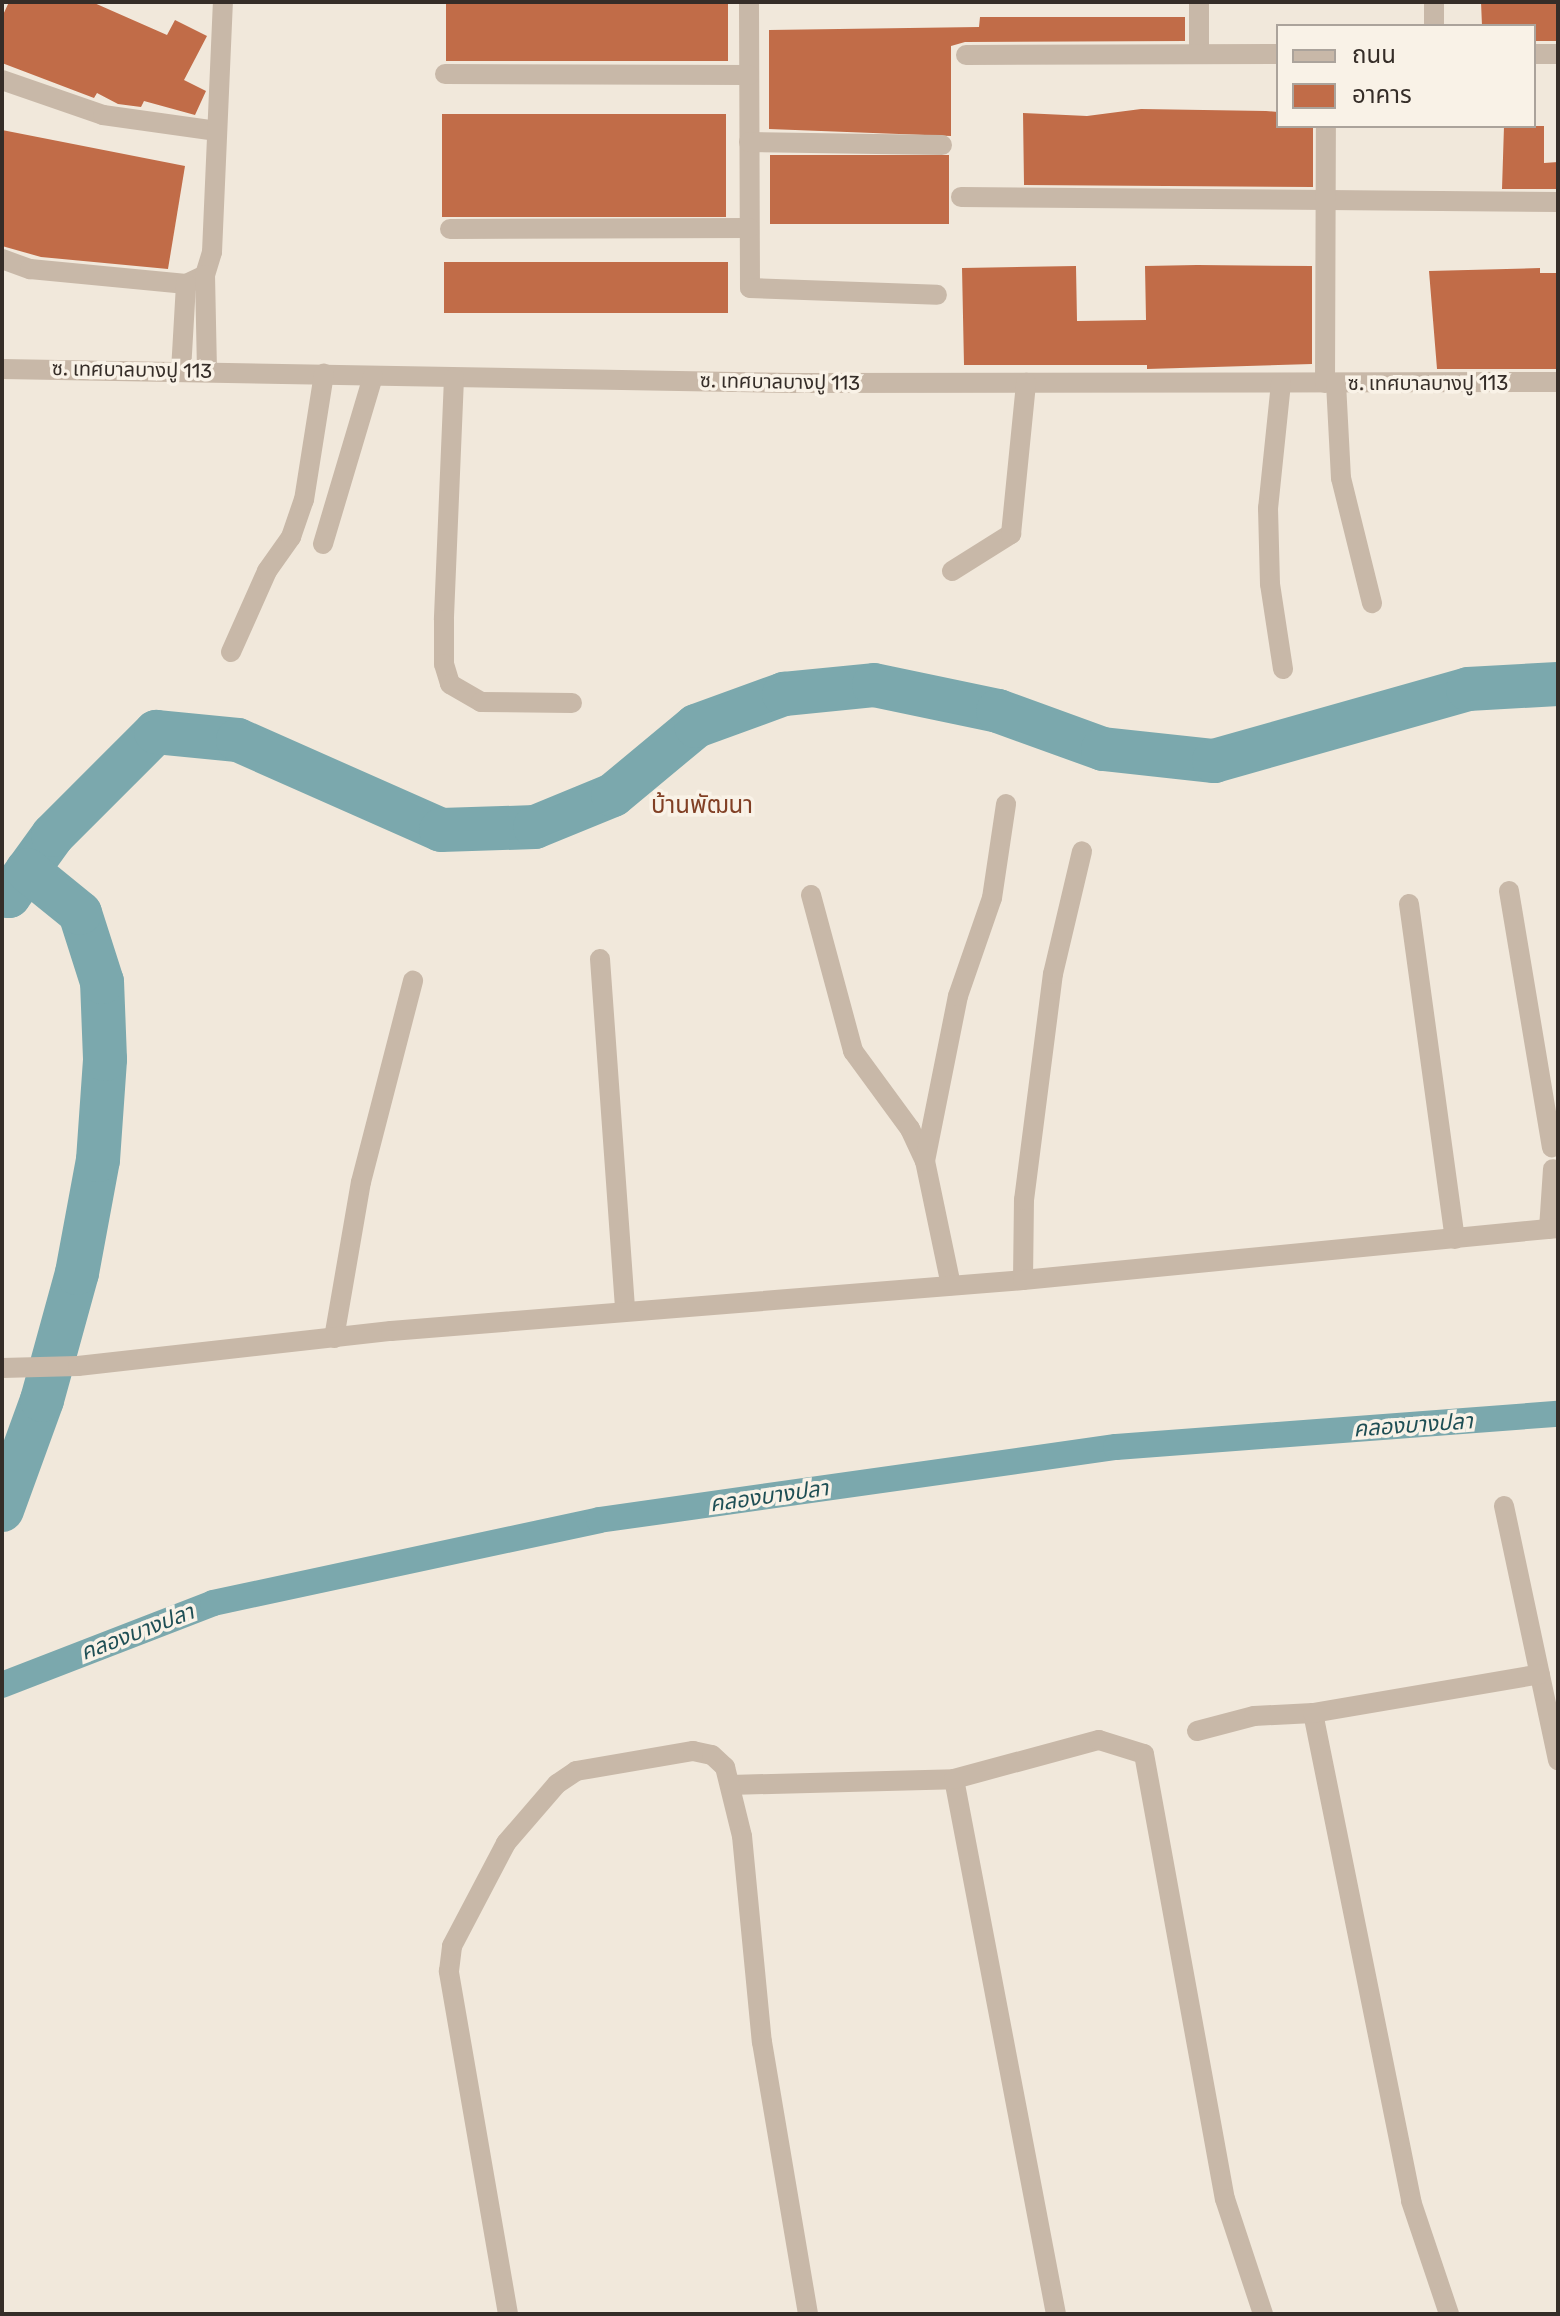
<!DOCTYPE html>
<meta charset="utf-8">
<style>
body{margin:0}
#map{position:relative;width:1560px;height:2316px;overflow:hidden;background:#f1e8db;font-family:Rubik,"Noto Sans Thai",sans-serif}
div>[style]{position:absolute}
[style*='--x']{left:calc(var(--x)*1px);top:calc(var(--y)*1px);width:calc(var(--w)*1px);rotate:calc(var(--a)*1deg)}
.canal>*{height:26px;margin:-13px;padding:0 13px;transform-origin:13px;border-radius:13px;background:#7ba8ad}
.river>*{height:44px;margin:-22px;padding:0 22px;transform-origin:22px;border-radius:22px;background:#7ba8ad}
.building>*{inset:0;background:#c16c48;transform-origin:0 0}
.minor>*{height:20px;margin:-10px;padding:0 10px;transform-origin:10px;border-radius:10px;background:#c8b8a8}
span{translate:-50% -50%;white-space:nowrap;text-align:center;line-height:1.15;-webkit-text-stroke:7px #f9f2e7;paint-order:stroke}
.street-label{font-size:20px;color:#352d28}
.water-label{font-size:22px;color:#1f4f55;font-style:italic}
.quarter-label{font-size:24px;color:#813f24}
.frame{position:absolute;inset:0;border:4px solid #352d28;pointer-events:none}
.legend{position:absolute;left:1276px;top:24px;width:260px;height:104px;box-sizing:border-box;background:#f9f2e7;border:2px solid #aba39b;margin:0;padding:10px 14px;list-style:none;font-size:24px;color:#352d28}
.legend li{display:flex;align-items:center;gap:16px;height:40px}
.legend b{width:40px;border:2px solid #aba39b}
</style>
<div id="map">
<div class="canal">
<div style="--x:2;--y:1685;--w:226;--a:-21.2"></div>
<div style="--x:213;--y:1603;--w:395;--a:-12.1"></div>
<div style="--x:599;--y:1520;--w:522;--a:-8.04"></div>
<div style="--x:1116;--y:1447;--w:443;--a:-4.3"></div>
</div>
<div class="river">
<div style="--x:2;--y:895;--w:7;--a:8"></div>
<div style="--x:9;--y:896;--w:75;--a:-54.2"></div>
<div style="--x:53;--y:835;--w:146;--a:-45"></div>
<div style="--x:156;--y:732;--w:82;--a:5.6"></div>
<div style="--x:238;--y:740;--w:222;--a:23.9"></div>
<div style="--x:441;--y:830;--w:94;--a:-1.8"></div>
<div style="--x:535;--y:827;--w:84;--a:-22.3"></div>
<div style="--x:613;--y:795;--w:108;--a:-39.7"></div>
<div style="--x:696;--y:726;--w:94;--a:-20"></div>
<div style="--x:784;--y:694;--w:90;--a:-5.7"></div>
<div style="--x:874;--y:685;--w:127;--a:11.8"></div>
<div style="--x:998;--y:711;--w:112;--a:19.9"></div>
<div style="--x:1103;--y:749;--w:112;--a:6.2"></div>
<div style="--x:1214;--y:761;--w:264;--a:-15.8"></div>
<div style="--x:1468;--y:689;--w:90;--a:-3.2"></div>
<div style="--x:2;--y:1510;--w:117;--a:-70"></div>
<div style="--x:42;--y:1400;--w:132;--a:-74.6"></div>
<div style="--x:77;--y:1273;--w:115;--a:-79.5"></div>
<div style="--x:98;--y:1160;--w:101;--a:-86"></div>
<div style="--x:105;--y:1059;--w:77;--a:-92.2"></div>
<div style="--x:102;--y:982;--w:72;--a:-107.7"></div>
<div style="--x:80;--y:913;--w:68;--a:-140.9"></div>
</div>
<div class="building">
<div style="clip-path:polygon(9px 2px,92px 2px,167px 35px,175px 20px,207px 36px,184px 80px,206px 91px,195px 115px,144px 101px,141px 107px,118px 104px,97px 93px,94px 98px,2px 63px,2px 17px)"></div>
<div style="left:446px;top:2px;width:282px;height:59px"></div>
<div style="clip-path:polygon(1481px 2px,1558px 2px,1558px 41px,1536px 41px,1536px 26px,1482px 26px)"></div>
<div style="clip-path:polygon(980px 17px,1185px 17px,1185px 41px,965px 42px,951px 46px,951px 136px,769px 129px,769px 30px,979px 27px)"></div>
<div style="clip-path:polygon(1141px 109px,1266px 111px,1278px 112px,1278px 126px,1313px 126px,1313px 187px,1024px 185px,1023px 113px,1087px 116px)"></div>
<div style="left:442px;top:114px;width:284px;height:103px"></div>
<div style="clip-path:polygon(1504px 126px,1544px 126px,1544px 163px,1558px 162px,1558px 189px,1502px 189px)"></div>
<div style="clip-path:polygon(2px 130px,185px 166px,168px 269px,41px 257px,2px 246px)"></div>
<div style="left:770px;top:155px;width:179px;height:69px"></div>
<div style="left:444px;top:262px;width:284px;height:51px"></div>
<div style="clip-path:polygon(1197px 265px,1312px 266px,1312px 364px,1147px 369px,1147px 365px,964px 365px,962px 268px,1076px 266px,1077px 321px,1146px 320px,1145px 266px)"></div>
<div style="clip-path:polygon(1540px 268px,1540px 273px,1558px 273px,1558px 369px,1437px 369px,1429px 271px)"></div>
</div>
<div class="minor">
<div style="--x:749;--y:2;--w:286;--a:89.8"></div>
<div style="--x:750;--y:288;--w:187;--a:2.1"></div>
<div style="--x:1434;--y:2;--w:24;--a:90"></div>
<div style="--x:1199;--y:54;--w:52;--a:-90"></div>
<div style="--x:1534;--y:54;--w:24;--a:0"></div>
<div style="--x:966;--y:55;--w:312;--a:-0.2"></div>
<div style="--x:445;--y:74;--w:304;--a:0.2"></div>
<div style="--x:2;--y:80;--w:107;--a:19.1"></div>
<div style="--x:103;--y:115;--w:115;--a:8"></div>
<div style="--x:749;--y:142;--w:193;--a:0.9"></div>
<div style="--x:961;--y:197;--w:597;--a:0.48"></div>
<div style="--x:450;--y:229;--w:299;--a:-0.2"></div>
<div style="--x:2;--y:259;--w:30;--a:20"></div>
<div style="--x:30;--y:269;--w:157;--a:5.5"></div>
<div style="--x:186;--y:284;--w:21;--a:-25"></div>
<div style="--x:205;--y:275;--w:24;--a:-73"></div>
<div style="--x:212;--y:252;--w:250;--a:-87.5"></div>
<div style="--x:205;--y:275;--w:96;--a:88.8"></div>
<div style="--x:2;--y:369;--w:792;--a:1.01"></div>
<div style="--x:794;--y:383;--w:764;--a:-0.07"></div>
<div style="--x:181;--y:371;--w:87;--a:-86.7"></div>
<div style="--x:454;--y:378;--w:242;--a:92.4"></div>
<div style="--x:444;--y:620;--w:44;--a:90"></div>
<div style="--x:444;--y:664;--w:21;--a:73"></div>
<div style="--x:450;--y:684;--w:36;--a:30"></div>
<div style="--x:481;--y:702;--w:91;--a:0.6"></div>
<div style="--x:1281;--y:383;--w:126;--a:95.9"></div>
<div style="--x:1268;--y:508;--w:76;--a:88.5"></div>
<div style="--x:1270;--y:584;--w:86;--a:81.3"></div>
<div style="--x:1325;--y:383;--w:257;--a:-89.8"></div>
<div style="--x:1336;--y:383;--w:95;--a:87"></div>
<div style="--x:1341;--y:478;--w:129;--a:76.1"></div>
<div style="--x:323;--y:544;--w:175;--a:-73.4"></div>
<div style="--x:952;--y:571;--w:70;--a:-32.1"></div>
<div style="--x:1011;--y:534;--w:152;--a:-84.3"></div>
<div style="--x:231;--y:652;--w:89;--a:-66"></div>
<div style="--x:267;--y:571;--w:42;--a:-54.8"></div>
<div style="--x:291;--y:537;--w:39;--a:-71"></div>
<div style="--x:304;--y:500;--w:128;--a:-81"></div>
<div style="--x:1509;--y:891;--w:260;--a:80.5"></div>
<div style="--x:811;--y:895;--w:162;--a:74.9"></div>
<div style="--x:853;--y:1051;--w:97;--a:53.8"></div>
<div style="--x:910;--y:1129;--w:35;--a:65"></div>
<div style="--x:925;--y:1161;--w:127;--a:78.2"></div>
<div style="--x:1409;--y:904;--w:338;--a:82.2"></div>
<div style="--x:600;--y:959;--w:352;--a:85.9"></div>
<div style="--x:925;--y:1161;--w:168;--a:-78.7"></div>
<div style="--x:958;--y:996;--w:104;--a:-70.9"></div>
<div style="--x:992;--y:898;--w:95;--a:-81.5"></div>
<div style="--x:1549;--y:1229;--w:60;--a:-86.2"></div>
<div style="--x:1023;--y:1280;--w:80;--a:-89.3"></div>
<div style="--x:1024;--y:1200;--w:228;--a:-82.7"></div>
<div style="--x:1053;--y:974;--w:126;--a:-76.7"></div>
<div style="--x:334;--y:1338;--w:158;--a:-80.2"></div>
<div style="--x:361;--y:1182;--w:208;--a:-75.5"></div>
<div style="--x:2;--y:1368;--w:76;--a:-1.5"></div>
<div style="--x:78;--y:1366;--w:315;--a:-6.4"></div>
<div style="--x:391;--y:1331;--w:634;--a:-4.61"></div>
<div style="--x:1023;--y:1280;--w:538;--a:-5.55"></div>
<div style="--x:1504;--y:1506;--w:260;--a:78"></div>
<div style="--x:1313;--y:1713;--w:498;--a:78.6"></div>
<div style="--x:1411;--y:2201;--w:119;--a:71.4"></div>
<div style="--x:1197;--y:1731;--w:59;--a:-14.7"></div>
<div style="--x:1254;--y:1716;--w:59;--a:-2.9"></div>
<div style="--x:1313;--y:1713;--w:230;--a:-9.7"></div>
<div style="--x:954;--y:1779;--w:545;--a:79.21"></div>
<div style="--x:730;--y:1785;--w:224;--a:-1.5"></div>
<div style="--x:954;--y:1779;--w:150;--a:-15.1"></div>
<div style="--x:1099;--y:1740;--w:47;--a:17.3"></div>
<div style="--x:1144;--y:1754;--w:452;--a:79.7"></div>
<div style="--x:1225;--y:2199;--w:121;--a:71.7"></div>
<div style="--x:508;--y:2314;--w:348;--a:-99.8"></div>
<div style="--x:449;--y:1971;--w:25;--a:-83"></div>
<div style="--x:452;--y:1946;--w:116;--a:-62.3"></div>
<div style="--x:506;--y:1843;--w:78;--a:-49.2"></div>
<div style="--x:557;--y:1784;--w:23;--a:-34"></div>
<div style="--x:576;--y:1771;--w:119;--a:-9.7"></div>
<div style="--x:693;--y:1751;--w:19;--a:12"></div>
<div style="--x:712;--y:1755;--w:18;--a:43"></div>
<div style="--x:725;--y:1767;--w:71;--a:76.2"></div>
<div style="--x:742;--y:1836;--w:207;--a:84.5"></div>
<div style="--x:762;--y:2042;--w:276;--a:80.4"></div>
</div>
<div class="street-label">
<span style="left:132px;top:370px;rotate:1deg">ซ. เทศบาลบางปู 113</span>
<span style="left:780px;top:382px;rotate:1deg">ซ. เทศบาลบางปู 113</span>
<span style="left:1428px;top:383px">ซ. เทศบาลบางปู 113</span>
</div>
<div class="water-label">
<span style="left:1413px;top:1425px;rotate:-4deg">คลองบางปลา</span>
<span style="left:769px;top:1496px;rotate:-8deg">คลองบางปลา</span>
<span style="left:137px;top:1632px;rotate:-21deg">คลองบางปลา</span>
</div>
<div class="quarter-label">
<span style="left:702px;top:806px">บ้านพัฒนา</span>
</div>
<div class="frame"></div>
<ul class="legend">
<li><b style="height:10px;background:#c8b8a8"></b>ถนน</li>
<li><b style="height:22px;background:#c16c48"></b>อาคาร</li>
</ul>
</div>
